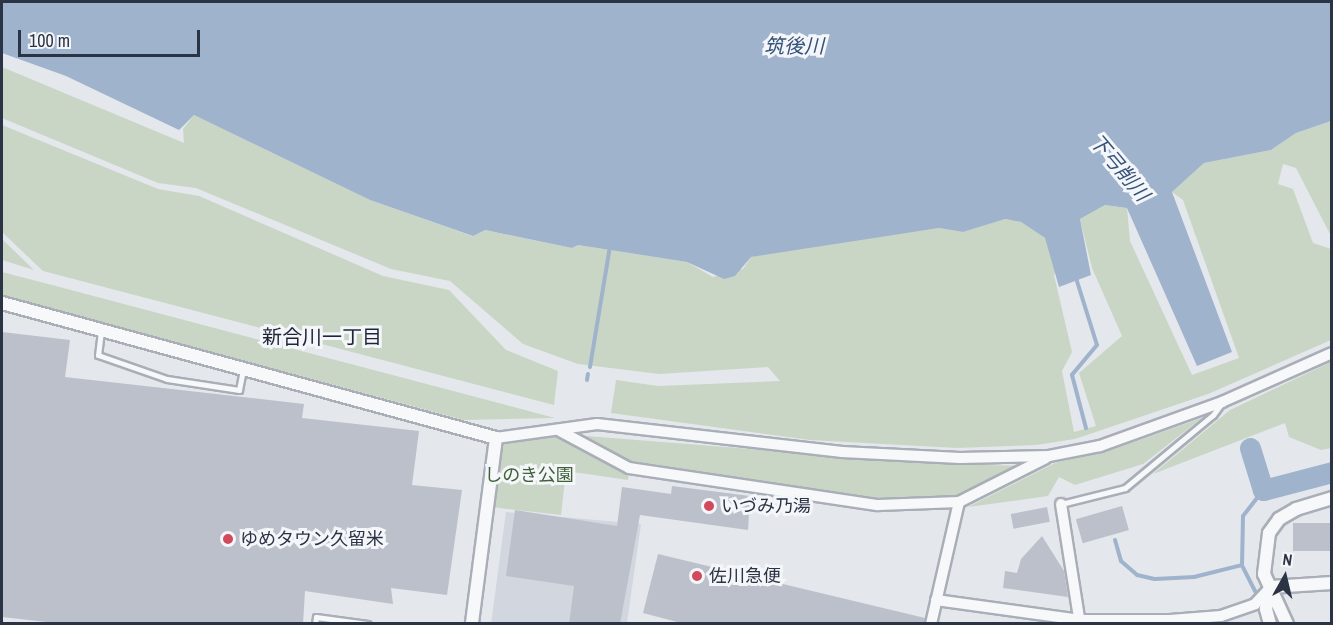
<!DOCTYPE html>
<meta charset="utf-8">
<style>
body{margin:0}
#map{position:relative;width:1333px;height:625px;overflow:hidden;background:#e4e7ec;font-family:"Archivo Narrow","Noto Sans JP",sans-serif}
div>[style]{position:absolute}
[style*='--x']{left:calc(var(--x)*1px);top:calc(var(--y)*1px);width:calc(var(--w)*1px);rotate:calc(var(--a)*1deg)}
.built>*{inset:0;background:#d2d6de}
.green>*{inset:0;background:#c9d6c5}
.water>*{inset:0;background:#9fb4cc}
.stream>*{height:4px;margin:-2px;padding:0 2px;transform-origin:2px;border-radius:2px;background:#9fb4cc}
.river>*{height:21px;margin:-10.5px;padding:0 10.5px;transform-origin:10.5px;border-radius:10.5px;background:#9fb4cc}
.building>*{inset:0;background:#bbc0ca;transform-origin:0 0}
.roads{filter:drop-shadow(2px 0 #a9aeb7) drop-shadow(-2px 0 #a9aeb7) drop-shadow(0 2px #a9aeb7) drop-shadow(0 -2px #a9aeb7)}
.service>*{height:5px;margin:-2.5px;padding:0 2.5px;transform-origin:2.5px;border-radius:2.5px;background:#f7f8fa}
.minor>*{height:10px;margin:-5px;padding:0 5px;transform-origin:5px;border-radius:5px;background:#f7f8fa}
.tertiary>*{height:12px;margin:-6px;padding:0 6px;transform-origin:6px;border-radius:6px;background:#f7f8fa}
.dots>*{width:16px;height:16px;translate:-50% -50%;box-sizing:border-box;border:3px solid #f4f6f9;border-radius:50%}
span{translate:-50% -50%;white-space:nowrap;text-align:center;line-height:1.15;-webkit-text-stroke:6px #f4f6f9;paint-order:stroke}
.park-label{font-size:18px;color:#3f6138}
.poi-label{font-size:18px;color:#2b3445}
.left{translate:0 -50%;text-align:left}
.water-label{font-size:20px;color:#34527a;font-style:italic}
.neighbourhood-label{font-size:20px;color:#1d2536}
.frame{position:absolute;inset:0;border:3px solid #2b3445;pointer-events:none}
.north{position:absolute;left:1255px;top:547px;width:60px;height:60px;-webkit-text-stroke:4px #f4f6f9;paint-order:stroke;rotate:8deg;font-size:16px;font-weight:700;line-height:24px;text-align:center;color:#2b3445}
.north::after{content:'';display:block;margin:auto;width:21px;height:27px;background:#2b3445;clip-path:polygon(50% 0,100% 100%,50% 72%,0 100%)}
.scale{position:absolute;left:18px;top:30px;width:182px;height:27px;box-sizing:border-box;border:3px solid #2b3445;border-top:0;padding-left:8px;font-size:18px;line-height:21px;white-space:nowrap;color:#2b3445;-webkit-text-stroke:4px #f4f6f9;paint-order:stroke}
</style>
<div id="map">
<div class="built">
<div style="clip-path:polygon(506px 512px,641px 524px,627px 623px,491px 624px)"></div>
</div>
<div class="green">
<div style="clip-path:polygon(2px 67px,184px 143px,183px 129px,194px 115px,370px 200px,472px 236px,484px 230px,572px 248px,578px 245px,687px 262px,713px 277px,743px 269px,751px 257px,786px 250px,939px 228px,963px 232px,1004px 219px,1021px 222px,1045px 238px,1057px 270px,1054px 275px,1072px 352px,1062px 371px,1074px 432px,1096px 426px,1079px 373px,1122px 336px,1092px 268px,1080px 219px,1105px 205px,1127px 208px,1130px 241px,1192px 375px,1239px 358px,1183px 200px,1172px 192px,1204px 163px,1271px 150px,1296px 133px,1331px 121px,1331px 236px,1296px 168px,1283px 164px,1278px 184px,1293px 189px,1313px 243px,1331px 249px,1331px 340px,1208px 394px,1075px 439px,1036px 445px,957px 448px,810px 440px,611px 413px,616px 380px,658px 386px,780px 381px,768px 367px,659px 374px,578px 364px,523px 344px,450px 281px,391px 269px,196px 188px,158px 183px,2px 118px)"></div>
<div style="clip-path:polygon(2px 125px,158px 189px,199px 196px,383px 276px,449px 290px,506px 350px,558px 371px,554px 405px,43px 271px,2px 232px)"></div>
<div style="clip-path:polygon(2px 239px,34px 270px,2px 260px)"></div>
<div style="clip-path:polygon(2px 272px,52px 285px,555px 418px,464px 420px,2px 295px)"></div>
<div style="clip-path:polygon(1331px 362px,1331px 448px,1321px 450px,1289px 437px,1285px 423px,1153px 474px,1230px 410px)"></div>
<div style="clip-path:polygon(1202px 418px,1143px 464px,1075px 485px,1059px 477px,1048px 496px,968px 507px,1055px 463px,1117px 448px)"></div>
<div style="clip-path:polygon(560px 430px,629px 468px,628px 480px,566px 471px,561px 515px,491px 507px,496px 438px)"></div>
<div style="clip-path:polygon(573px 435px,940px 464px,1024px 466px,958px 496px,883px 503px,628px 463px)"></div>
</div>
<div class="water">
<div style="clip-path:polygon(2px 2px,1331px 2px,1331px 121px,1296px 133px,1271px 150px,1204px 163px,1172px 192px,1232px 352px,1197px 366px,1127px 208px,1105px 205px,1080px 219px,1091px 275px,1059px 287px,1045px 238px,1021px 222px,1005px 219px,963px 232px,939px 228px,751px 257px,735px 276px,724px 279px,687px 262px,578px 245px,572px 248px,485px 230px,473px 236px,370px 200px,194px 115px,179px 130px,66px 76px,2px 53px)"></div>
</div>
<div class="stream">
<div style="--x:1076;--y:278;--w:70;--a:72.6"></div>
<div style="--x:1097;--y:345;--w:39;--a:130"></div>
<div style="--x:1072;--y:375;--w:55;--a:75.2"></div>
<div style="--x:590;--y:367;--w:123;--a:-80.6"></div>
<div style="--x:587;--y:380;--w:6;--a:-81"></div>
<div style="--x:1115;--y:540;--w:22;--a:74"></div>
<div style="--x:1121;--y:561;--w:21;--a:41"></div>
<div style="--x:1137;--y:575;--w:18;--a:13"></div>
<div style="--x:1155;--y:579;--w:39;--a:-3"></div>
<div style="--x:1194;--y:577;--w:49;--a:-14"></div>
<div style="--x:1255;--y:591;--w:29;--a:-117"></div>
<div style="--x:1242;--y:565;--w:49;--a:-88.8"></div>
<div style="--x:1243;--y:516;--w:33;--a:-52"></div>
</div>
<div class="river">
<div style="--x:1250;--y:448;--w:44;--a:72.8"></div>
<div style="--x:1263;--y:490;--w:71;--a:-14.6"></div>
</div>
<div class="building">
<div style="clip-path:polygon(2px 332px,70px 340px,65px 377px,304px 404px,302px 418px,419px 431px,412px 485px,462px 490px,447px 595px,391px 588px,393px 604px,305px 591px,303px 624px,64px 624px,2px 617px)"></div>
<div style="clip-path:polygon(672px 486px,750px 496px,748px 530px,640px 515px,620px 624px,569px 624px,574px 586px,506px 576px,515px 510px,617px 526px,622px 487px,671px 494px)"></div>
<div style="left:1122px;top:506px;width:25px;height:48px;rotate:74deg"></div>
<div style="left:1047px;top:507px;width:15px;height:37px;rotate:79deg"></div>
<div style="left:1332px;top:523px;width:28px;height:39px;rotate:90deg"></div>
<div style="clip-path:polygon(1042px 536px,1064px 571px,1068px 597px,1003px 588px,1005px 571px,1017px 573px,1021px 559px)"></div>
<div style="clip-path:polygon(658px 554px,925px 618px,924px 624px,685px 624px,643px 613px)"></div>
</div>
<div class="roads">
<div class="service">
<div style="--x:101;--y:331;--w:24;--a:97"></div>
<div style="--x:98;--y:355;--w:73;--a:19.2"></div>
<div style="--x:167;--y:379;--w:73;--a:8.7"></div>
<div style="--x:239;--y:390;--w:20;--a:-79"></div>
<div style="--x:1061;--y:504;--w:66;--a:-14"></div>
<div style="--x:1125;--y:488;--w:114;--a:-39.7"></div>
<div style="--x:1213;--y:415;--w:14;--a:-54"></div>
<div style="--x:315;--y:624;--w:7;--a:-82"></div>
<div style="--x:316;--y:617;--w:52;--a:7.7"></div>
</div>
<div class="minor">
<div style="--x:560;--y:431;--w:78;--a:28.2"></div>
<div style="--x:629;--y:468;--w:252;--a:8.5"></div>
<div style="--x:878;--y:505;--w:81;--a:-2.1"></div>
<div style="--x:959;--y:502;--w:97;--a:-26.8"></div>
<div style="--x:496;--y:438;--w:102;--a:-7.9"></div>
<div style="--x:597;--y:424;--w:247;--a:6.5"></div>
<div style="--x:842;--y:452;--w:118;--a:2.9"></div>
<div style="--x:960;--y:458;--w:89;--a:-1.3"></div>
<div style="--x:1049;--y:456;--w:52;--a:-11.1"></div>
<div style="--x:1100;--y:446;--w:130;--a:-19.8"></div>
<div style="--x:1222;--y:402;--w:120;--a:-24"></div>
<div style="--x:1061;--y:504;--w:121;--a:81"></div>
<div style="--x:936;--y:600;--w:146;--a:7.9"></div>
<div style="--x:1081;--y:620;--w:89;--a:0"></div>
<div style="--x:1170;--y:620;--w:51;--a:-4.5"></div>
<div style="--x:1221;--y:616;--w:36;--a:-19"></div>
<div style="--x:1255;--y:604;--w:23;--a:-47"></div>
<div style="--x:931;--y:624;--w:125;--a:-77.1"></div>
</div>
<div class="tertiary">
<div style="--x:2;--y:303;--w:512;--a:15.28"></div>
<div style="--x:496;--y:438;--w:188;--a:97.4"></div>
<div style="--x:1271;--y:587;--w:61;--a:-3.8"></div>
<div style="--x:1270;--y:624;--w:16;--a:-105"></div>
<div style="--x:1266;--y:609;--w:23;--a:-77"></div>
<div style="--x:1287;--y:624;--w:55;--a:-114.7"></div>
<div style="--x:1264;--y:574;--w:41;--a:-83"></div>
<div style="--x:1269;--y:533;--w:17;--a:-54"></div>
<div style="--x:1279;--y:519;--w:20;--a:-30"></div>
<div style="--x:1296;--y:509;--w:38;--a:-17"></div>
</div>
</div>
<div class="dots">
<div style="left:709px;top:506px;background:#d1495b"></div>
<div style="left:228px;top:539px;background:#d1495b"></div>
<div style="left:697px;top:576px;background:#d1495b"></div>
</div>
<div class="park-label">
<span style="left:529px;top:475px">しのき公園</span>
</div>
<div class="poi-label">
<span class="left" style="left:721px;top:506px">いづみ乃湯</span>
<span class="left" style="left:240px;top:539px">ゆめタウン久留米</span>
<span class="left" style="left:709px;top:576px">佐川急便</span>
</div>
<div class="water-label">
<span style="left:794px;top:45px">筑後川</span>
<span style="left:1120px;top:167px;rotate:50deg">下弓削川</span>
</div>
<div class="neighbourhood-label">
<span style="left:322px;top:336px">新合川一丁目</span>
</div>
<div class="frame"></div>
<div class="north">N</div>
<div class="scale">100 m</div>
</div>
